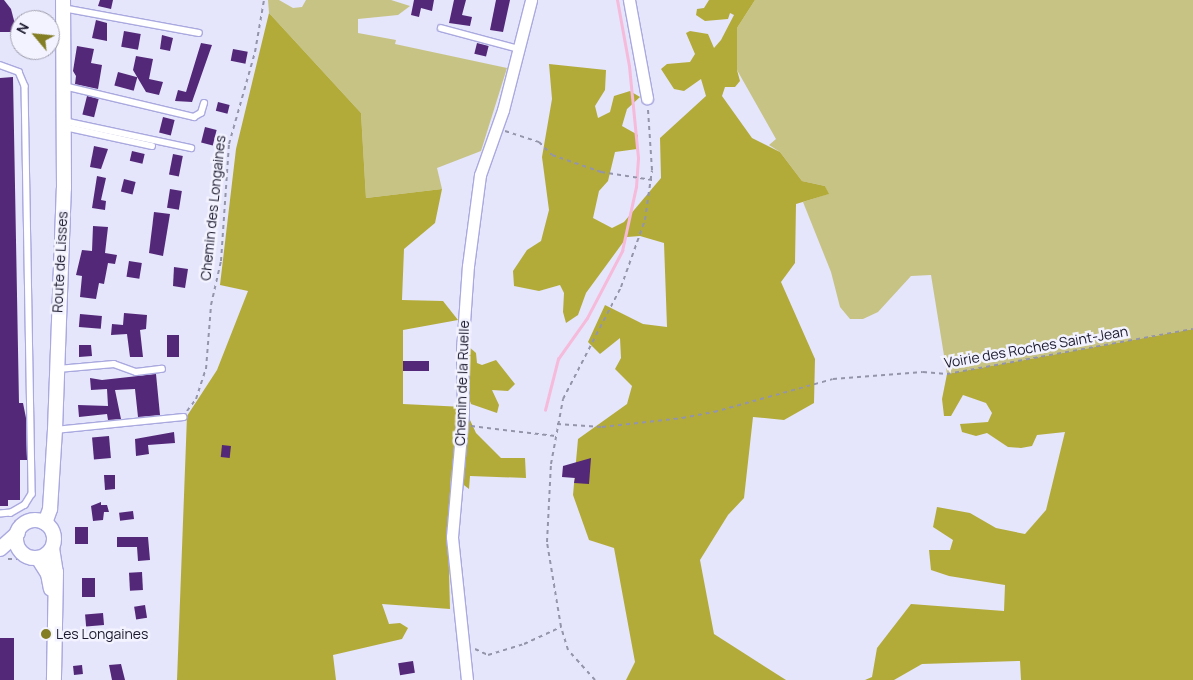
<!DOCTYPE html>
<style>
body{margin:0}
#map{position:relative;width:1193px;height:680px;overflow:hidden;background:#e5e5fc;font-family:Manrope,sans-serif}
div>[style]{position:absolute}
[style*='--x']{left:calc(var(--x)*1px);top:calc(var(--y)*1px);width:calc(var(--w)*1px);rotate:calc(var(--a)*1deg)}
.green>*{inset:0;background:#c7c385}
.forest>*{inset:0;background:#b3ab39}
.stream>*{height:2.5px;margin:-1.25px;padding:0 1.25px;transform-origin:1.25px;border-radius:1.25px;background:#f6bada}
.building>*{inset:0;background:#532878;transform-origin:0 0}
.path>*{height:2px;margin-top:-1px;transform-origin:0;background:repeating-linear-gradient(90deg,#9494aa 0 4px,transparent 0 8px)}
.roads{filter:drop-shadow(1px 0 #aaa9df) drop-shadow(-1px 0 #aaa9df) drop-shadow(0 1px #aaa9df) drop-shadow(0 -1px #aaa9df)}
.service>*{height:5.5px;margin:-2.75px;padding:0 2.75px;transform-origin:2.75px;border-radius:2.75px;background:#fff}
.minor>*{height:11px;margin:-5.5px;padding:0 5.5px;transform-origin:5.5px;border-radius:5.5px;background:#fff}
.tertiary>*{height:14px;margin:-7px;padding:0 7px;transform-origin:7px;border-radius:7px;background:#fff}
.tertiary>.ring{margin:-7px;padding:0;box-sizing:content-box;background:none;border:14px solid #fff;border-radius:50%}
.dots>*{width:14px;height:14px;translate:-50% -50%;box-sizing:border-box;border:2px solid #f3f3ff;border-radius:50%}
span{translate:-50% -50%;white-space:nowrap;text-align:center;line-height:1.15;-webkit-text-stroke:5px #f3f3ff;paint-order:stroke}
.street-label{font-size:14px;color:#1a192d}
.poi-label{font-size:14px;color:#1a192d}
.left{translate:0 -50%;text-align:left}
.north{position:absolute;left:10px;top:10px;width:50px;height:50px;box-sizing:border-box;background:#f3f3ff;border:1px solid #9c9cab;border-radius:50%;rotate:298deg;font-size:14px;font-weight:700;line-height:20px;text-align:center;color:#1a192d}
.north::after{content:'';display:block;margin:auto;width:18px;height:22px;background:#837d24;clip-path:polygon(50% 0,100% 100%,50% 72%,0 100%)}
</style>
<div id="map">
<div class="green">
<div style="clip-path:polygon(268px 0,279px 0,293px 8px,302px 7px,306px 0,391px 0,410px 6px,398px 15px,358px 19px,358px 33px,396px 40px,395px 44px,507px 68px,481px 151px,437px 168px,442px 189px,366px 198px,361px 113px,269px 13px)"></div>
<div style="clip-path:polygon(755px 0,1193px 0,1193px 329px,947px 374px,931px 275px,911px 276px,878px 312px,863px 319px,850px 319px,840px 307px,831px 272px,803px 202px,828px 194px,825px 186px,802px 181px,780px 152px,769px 145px,776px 139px,737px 70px,737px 28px)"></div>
</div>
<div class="forest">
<div style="clip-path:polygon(709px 0,755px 0,737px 28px,737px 70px,740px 81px,735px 87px,725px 87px,722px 96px,752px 138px,780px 152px,802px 181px,825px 186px,829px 194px,796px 204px,795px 263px,781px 282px,815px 359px,814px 403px,784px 420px,753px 417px,744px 498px,728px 515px,700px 560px,714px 634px,786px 680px,626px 680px,635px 662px,614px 548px,589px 540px,573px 495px,578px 439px,627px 404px,632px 386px,615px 369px,621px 358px,620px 338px,600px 354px,588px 342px,605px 305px,643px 324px,667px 327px,664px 243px,640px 236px,627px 237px,586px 293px,578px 315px,566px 323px,563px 312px,564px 293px,560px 285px,539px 291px,514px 286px,513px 271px,527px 250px,541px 241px,549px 210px,542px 157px,552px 99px,549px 64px,606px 70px,605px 90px,595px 106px,598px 118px,610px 112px,614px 96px,630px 91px,640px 97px,627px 109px,622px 126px,638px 135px,637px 149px,615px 152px,608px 181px,599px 191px,593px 218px,612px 228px,624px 222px,661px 178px,660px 138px,706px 96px,701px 79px,684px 91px,674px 89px,661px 69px,667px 64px,690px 62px,695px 54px,686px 33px,690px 31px,708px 34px,714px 48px,721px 40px,734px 15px,730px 13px,728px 19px,705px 21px,696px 15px,697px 9px,704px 8px)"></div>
<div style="clip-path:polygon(269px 13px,361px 113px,366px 198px,442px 189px,435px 223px,404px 249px,402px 300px,443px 301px,458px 320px,403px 330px,403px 404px,464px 407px,476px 433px,501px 458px,525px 458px,526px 478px,470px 476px,469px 489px,451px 475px,448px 534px,450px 609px,382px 604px,389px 624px,400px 623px,408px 628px,402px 639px,333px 655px,336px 680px,177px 680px,187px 416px,217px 370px,248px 291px,220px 285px,236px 149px)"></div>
<div style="clip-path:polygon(1193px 329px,1193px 680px,1021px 680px,1020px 661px,922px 664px,894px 680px,865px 680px,872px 677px,877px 648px,911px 604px,1004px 611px,1005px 585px,949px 576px,931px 570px,929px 550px,950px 550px,953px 540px,933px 527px,937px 507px,970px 513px,996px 528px,1025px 534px,1046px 510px,1065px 432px,1037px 435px,1032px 446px,1021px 448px,1008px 447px,987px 433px,976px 436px,962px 432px,960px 424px,988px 422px,992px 413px,986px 403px,963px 395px,951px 416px,944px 416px,942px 399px,947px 374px)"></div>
<div style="clip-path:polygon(467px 345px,476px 353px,477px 363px,482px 365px,496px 360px,515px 384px,508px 391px,492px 390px,499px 405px,497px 413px,471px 404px,464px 384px)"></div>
</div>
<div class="stream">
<div style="--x:545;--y:410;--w:53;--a:-75.7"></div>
<div style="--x:558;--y:359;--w:50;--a:-54.7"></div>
<div style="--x:587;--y:318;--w:76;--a:-62.4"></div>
<div style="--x:622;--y:251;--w:66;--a:-77.7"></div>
<div style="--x:636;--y:187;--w:29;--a:-86"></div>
<div style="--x:638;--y:158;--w:92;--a:-95.6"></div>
<div style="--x:629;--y:66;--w:67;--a:-100.3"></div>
</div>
<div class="building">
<div style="clip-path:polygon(0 0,4px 0,11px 9px,17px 32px,0 32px)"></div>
<div style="clip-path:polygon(100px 0,113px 0,111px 9px,98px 6px)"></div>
<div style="clip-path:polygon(414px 0,434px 0,432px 11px,421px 8px,419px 17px,411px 15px)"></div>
<div style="clip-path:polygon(454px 0,466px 0,462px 15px,472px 17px,470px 26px,449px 23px)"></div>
<div style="clip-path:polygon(496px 0,510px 0,503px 32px,490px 30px)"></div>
<div style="clip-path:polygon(96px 20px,107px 23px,107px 41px,92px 38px)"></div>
<div style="left:124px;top:31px;width:17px;height:16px;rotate:10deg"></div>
<div style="clip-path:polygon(162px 35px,173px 38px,170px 51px,160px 49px)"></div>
<div style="clip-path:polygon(201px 43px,212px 45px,192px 102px,175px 101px,178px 90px,186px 92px)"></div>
<div style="left:477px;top:43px;width:12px;height:11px;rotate:14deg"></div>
<div style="clip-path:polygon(77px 46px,94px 49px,91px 63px,102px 65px,98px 89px,75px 84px,76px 76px,73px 71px)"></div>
<div style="left:233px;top:49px;width:15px;height:12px;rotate:11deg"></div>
<div style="clip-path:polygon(136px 56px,153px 59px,149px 79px,163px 82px,159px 95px,146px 92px,133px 70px)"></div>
<div style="left:118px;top:72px;width:20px;height:14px;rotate:15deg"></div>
<div style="clip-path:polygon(13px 77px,19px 403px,23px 403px,26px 418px,27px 460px,20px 460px,20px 500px,8px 500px,8px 506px,0 506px,0 78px)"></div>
<div style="left:87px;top:96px;width:12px;height:19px;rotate:14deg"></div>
<div style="left:218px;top:102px;width:12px;height:9px;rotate:14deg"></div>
<div style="left:163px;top:117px;width:12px;height:16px;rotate:14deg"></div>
<div style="left:205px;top:127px;width:12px;height:16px;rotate:14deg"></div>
<div style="clip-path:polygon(94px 146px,108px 149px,101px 169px,90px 167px)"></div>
<div style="left:132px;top:151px;width:13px;height:10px;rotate:13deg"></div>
<div style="left:173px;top:154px;width:10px;height:21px;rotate:11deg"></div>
<div style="clip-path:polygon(97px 176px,106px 178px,101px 200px,106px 201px,105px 210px,92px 208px)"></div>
<div style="left:124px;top:179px;width:12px;height:13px;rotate:14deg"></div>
<div style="left:170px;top:189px;width:12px;height:19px;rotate:9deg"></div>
<div style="clip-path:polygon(154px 212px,170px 214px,163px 256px,149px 253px)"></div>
<div style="clip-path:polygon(93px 226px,108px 227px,105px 253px,117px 255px,115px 264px,108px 263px,104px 284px,99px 283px,96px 299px,80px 297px,82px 276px,76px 275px,82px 250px,92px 251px)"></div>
<div style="left:129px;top:261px;width:13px;height:16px;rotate:9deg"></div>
<div style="clip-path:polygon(174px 267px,188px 269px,185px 288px,173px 286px)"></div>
<div style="clip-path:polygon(124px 313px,147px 315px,146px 329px,140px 330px,143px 357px,130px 357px,127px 334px,111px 335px,112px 324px,123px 325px)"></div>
<div style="left:80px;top:314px;width:22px;height:13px;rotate:5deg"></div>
<div style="left:167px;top:335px;width:12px;height:22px"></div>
<div style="clip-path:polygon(79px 345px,91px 345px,92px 356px,79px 357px)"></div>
<div style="left:403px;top:361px;width:26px;height:10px"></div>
<div style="clip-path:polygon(156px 374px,160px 415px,138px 417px,135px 389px,115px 390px,121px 419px,108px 420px,107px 414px,79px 417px,78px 405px,108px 406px,107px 389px,91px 390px,90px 378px,102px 380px)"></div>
<div style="clip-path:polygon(174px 432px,175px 443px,148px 445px,149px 454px,136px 456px,135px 439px)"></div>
<div style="left:109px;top:436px;width:22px;height:17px;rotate:85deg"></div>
<div style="left:222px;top:445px;width:9px;height:12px;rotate:6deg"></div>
<div style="clip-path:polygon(591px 458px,589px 484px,574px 483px,575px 478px,562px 477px,563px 466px)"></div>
<div style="clip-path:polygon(104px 475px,115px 475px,115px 489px,105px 490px)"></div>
<div style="clip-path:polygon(101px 502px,101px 505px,107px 505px,109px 512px,104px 512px,103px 520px,93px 521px,91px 506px)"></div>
<div style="left:133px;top:511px;width:8px;height:14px;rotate:83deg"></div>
<div style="left:75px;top:527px;width:13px;height:17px"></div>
<div style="clip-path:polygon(117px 537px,148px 537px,150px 560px,138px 561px,137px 547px,117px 547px)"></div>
<div style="left:142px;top:572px;width:18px;height:13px;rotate:87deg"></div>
<div style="left:82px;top:578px;width:13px;height:19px"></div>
<div style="left:145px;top:605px;width:13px;height:11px;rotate:81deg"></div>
<div style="left:103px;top:613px;width:12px;height:18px;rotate:85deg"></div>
<div style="left:0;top:638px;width:14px;height:42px"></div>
<div style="left:413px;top:661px;width:12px;height:15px;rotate:81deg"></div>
<div style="clip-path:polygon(121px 664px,125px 680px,112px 680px,109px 665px)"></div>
<div style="left:82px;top:665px;width:9px;height:9px;rotate:84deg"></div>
</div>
<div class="path">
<div style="--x:505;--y:131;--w:36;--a:18"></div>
<div style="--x:539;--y:142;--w:18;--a:45"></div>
<div style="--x:552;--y:155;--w:52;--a:19.1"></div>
<div style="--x:601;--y:172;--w:52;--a:8.9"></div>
<div style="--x:187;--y:411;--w:15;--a:-53"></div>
<div style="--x:196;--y:399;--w:32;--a:-72"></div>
<div style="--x:206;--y:369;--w:64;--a:-85.5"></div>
<div style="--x:211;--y:305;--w:45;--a:-77.2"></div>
<div style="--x:221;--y:261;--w:117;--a:-86.1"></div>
<div style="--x:229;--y:144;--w:96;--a:-74.2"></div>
<div style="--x:255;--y:52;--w:53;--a:-80.2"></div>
<div style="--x:557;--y:424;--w:45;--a:3.8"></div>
<div style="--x:602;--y:427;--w:81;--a:-6.4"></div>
<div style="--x:682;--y:418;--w:33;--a:-11"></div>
<div style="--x:714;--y:412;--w:123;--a:-15.5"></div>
<div style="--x:833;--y:379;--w:90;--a:-4.4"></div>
<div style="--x:923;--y:372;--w:24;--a:5"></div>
<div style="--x:947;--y:374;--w:250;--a:-10.4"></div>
<div style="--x:471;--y:426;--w:85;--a:6.8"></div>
<div style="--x:14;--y:522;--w:9;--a:-32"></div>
<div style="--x:22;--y:517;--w:6;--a:51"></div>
<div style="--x:8;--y:559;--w:12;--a:0"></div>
<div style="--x:20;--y:559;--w:9;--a:27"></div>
<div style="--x:475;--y:649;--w:14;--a:25"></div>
<div style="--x:488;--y:655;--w:38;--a:-17"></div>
<div style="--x:524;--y:644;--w:41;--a:-24.7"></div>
<div style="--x:595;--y:680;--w:40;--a:-132"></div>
<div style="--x:568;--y:650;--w:24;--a:-107"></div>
<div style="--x:561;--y:627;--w:86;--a:-99.4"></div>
<div style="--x:547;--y:542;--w:78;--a:-87.1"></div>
<div style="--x:551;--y:464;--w:66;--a:-79.5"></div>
<div style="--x:563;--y:399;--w:126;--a:-62.6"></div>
<div style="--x:621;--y:287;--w:71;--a:-70.3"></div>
<div style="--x:645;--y:220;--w:50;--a:-82"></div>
<div style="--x:652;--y:170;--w:61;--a:-93.8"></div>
</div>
<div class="roads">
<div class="service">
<div style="--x:63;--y:8;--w:138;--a:10.4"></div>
<div style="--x:441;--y:28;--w:81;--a:15.1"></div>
<div style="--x:0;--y:65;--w:20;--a:20"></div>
<div style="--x:19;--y:72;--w:15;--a:67"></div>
<div style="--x:25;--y:86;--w:408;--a:89"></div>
<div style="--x:32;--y:494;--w:13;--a:122"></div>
<div style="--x:25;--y:505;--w:16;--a:150"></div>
<div style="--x:11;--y:513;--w:11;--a:175"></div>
<div style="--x:64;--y:86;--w:134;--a:13.4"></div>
<div style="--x:194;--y:117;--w:8;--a:-30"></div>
<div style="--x:201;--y:113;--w:10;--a:-73"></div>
<div style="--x:64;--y:121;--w:130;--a:12"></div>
<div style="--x:65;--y:127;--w:89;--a:12.3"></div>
<div style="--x:58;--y:369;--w:56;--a:-5.1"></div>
<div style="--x:114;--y:364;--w:23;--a:20"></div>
<div style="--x:136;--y:372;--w:26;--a:-7"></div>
<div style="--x:55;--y:430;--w:129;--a:-5.8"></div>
</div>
<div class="minor">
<div style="--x:629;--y:0;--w:100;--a:79.6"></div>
<div style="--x:467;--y:680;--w:144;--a:-96"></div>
<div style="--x:452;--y:537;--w:127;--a:-85"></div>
<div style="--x:463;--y:410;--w:59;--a:-91"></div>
<div style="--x:462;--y:351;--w:85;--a:-86"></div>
<div style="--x:468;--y:266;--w:92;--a:-82.5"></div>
<div style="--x:480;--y:175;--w:69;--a:-70.5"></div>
<div style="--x:503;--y:110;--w:114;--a:-75.7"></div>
</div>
<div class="tertiary">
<div class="ring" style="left:16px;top:520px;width:24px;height:24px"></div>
<div style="--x:45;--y:523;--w:15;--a:-70"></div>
<div style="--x:50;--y:509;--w:79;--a:-86.4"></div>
<div style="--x:55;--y:430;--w:242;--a:-87.9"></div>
<div style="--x:64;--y:188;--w:188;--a:-90.3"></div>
<div style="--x:52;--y:548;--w:24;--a:81"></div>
<div style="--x:56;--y:572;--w:108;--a:91.1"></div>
<div style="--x:0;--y:549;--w:24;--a:-42"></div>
<div style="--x:38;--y:558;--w:19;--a:58"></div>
<div style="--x:48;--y:574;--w:15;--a:79"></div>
</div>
</div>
<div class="dots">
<div style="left:46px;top:634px;background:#837d24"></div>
</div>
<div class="street-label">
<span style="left:213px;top:208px;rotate:-84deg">Chemin des Longaines</span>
<span style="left:60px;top:262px;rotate:-87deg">Route de Lisses</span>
<span style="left:1036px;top:347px;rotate:-10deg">Voirie des Roches Saint-Jean</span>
<span style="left:462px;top:383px;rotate:-88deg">Chemin de la Ruelle</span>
</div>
<div class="poi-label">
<span class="left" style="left:56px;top:634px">Les Longaines</span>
</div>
<div class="north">N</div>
</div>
